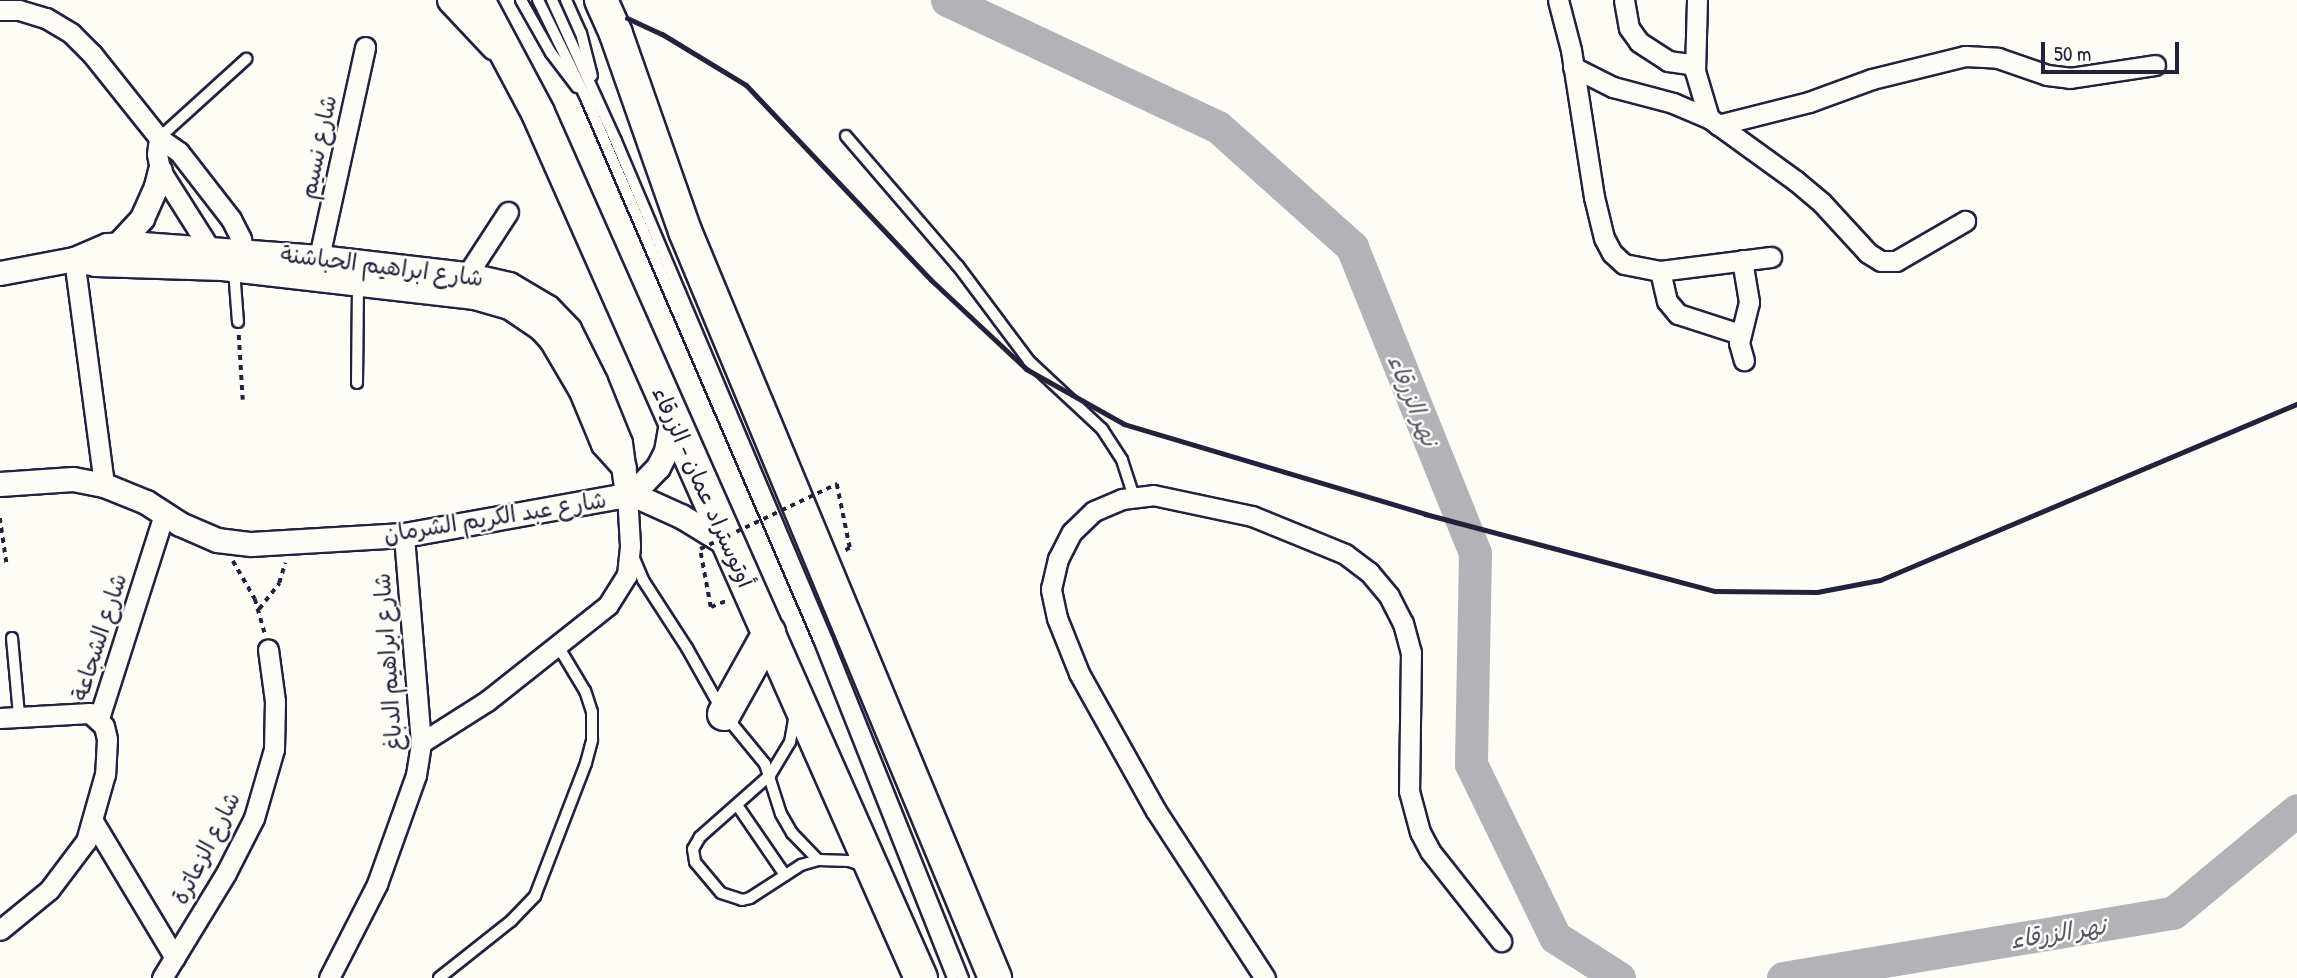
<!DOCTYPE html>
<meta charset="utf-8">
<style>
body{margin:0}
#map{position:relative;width:2297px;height:978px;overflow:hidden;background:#fdfcf7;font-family:"Patrick Hand","Playpen Sans Arabic",sans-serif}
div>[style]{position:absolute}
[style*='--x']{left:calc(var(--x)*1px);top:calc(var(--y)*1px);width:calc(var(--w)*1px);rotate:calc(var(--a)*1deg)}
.river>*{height:33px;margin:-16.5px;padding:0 16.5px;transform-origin:16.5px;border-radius:16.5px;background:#b2b2b7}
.path>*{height:3.5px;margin-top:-1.75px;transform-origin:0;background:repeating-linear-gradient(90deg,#22223b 0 5px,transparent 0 10px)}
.roads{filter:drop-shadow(2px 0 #22223b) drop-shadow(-2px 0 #22223b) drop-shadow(0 2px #22223b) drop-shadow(0 -2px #22223b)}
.service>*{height:10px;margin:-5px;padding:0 5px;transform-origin:5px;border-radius:5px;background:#fdfcf7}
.minor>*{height:19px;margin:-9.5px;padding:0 9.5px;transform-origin:9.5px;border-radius:9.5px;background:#fdfcf7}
.tertiary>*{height:23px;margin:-11.5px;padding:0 11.5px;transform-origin:11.5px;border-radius:11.5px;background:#fdfcf7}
.secondary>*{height:26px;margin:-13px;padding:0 13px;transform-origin:13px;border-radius:13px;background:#fdfcf7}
.trunk>*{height:32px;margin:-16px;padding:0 16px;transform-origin:16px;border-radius:16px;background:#fdfcf7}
.rail>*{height:5px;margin:-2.5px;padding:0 2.5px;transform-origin:2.5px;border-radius:2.5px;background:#22223b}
.path-bridge>*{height:3.5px;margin-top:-1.75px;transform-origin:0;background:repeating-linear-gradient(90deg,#22223b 0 5px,transparent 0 10px)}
span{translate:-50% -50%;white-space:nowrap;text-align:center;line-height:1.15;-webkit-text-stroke:5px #fdfcf7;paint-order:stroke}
.street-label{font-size:23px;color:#22223b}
.water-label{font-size:24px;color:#545466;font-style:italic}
.scale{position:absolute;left:2041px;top:42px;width:138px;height:32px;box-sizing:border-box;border:4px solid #22223b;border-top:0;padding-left:9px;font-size:21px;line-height:24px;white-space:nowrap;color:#22223b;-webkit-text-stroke:5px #fdfcf7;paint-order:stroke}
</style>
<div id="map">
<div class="river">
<div style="--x:947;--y:0;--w:299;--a:25.1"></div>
<div style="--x:1218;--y:127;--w:180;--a:41.8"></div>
<div style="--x:1352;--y:247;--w:330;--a:68.1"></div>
<div style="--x:1475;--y:553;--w:211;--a:91.1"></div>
<div style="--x:1471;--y:764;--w:192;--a:64.1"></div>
<div style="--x:1555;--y:937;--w:76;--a:32.6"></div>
<div style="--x:1783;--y:978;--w:395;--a:-9.5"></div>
<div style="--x:2173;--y:913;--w:161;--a:-39.7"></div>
</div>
<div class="path">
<div style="--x:239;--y:335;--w:65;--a:86.5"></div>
<div style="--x:837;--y:484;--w:65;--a:78.5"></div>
<div style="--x:850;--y:548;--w:6;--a:149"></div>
<div style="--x:0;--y:518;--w:49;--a:81.7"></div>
<div style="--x:701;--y:553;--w:55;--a:79.5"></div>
<div style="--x:711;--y:607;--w:18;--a:-22"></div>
<div style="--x:233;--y:561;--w:44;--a:59.9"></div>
<div style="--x:255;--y:599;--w:35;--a:74"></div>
<div style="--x:259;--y:609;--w:33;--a:-52"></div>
<div style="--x:279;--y:583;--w:21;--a:-73"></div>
</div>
<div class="roads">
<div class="service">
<div style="--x:521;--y:0;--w:61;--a:60.5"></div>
<div style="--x:551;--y:53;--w:43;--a:52.6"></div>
<div style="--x:538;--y:0;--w:109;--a:63.9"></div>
<div style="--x:586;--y:98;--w:592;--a:66.73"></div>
<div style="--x:820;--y:642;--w:361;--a:68.4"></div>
<div style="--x:552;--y:0;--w:155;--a:65.6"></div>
<div style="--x:616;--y:141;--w:542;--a:67.08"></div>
<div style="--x:827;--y:640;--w:364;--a:68.1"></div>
<div style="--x:566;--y:0;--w:36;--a:66"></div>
<div style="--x:581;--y:33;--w:44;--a:75.7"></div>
<div style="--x:846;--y:136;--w:172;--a:49.3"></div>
<div style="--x:958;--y:266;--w:119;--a:53.2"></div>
<div style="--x:1029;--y:361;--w:100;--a:43"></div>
<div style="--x:1102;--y:429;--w:37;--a:57"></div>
<div style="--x:1122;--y:460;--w:38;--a:72"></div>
<div style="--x:159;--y:138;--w:118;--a:-42.2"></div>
<div style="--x:234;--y:270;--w:52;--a:85.6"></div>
<div style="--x:357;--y:383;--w:98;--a:-89.4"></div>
<div style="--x:633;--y:556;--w:26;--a:67"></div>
<div style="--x:643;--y:580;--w:81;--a:57.1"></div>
<div style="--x:687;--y:648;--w:76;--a:60.7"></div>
<div style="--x:724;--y:714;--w:65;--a:50.6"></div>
<div style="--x:765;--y:764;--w:52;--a:72.3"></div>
<div style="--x:781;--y:814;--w:22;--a:60"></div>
<div style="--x:792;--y:833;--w:37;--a:46"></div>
<div style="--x:12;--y:638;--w:77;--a:84.8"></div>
<div style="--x:795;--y:714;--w:28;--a:100"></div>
<div style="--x:790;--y:742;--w:39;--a:121"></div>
<div style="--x:770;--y:775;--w:94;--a:138.5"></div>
<div style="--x:700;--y:837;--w:14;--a:120"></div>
<div style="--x:693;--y:849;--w:13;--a:81"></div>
<div style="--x:695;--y:862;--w:40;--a:50"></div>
<div style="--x:721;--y:893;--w:22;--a:18"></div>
<div style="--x:742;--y:900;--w:8;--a:-14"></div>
<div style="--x:750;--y:898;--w:61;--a:-32.9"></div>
<div style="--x:801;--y:865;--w:18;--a:-16"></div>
<div style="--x:818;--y:860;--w:31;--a:2"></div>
<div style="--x:849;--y:861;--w:16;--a:18"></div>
<div style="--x:737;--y:805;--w:85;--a:55.6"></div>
<div style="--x:439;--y:978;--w:92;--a:-38.4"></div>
<div style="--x:511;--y:921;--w:35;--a:-46"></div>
<div style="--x:535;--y:896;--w:142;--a:-69"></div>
<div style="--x:586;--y:763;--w:24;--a:-75"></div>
<div style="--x:592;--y:740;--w:28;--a:-90"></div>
<div style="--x:592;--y:712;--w:22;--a:-108"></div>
<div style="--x:585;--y:691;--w:52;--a:-121"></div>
</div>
<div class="minor">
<div style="--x:1558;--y:0;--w:52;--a:75.4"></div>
<div style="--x:1571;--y:50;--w:149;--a:81.1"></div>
<div style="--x:1594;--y:197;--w:42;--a:76.3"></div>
<div style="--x:1604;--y:238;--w:17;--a:62"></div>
<div style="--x:1612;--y:253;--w:16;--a:43"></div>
<div style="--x:1624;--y:264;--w:37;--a:11"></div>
<div style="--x:1660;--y:271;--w:112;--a:-7.2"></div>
<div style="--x:1624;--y:0;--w:28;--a:80"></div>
<div style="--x:1629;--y:28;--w:17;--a:54"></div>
<div style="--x:1639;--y:42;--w:35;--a:33"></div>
<div style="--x:1668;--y:61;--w:27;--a:8"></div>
<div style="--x:1697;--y:0;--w:71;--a:91.6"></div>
<div style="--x:1695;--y:71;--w:49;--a:73.4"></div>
<div style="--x:0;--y:10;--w:19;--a:0"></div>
<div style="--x:19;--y:10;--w:28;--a:17"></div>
<div style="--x:46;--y:18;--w:29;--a:31"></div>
<div style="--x:71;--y:33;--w:30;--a:45"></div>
<div style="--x:92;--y:54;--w:107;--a:51.4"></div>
<div style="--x:159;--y:138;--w:24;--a:35"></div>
<div style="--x:179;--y:152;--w:85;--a:52.2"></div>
<div style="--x:231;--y:219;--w:22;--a:63"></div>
<div style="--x:241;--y:239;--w:25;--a:78"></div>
<div style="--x:1573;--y:67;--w:45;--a:26.6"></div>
<div style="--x:1613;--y:87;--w:62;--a:14.9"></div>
<div style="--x:1673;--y:103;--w:39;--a:23"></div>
<div style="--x:1709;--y:118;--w:107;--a:35.9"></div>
<div style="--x:1796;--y:181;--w:34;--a:40"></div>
<div style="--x:1822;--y:203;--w:68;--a:47.4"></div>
<div style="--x:1868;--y:253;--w:15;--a:32"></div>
<div style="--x:1881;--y:261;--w:15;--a:0"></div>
<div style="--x:1896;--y:261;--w:80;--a:-30.1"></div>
<div style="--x:1718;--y:125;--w:94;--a:-14.2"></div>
<div style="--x:1809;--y:102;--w:67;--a:-20.1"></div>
<div style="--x:1872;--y:79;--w:96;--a:-13.9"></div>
<div style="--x:1965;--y:56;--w:33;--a:3"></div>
<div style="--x:1998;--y:58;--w:52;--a:19.1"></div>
<div style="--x:2047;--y:75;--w:23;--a:7"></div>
<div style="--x:2070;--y:78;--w:86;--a:-8.7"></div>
<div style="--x:159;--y:138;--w:16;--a:97"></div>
<div style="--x:157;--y:154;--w:16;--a:79"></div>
<div style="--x:160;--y:170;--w:107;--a:57.7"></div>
<div style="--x:319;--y:257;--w:215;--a:-77.6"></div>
<div style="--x:74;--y:259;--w:228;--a:82.4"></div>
<div style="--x:1742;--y:260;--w:43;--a:80.5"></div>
<div style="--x:1749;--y:302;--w:42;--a:103.7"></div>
<div style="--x:1739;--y:343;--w:18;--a:74"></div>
<div style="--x:1660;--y:271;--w:31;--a:77"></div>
<div style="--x:1667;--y:301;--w:17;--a:50"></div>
<div style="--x:1678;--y:314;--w:65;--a:17.9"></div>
<div style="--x:461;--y:284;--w:86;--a:-56.9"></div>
<div style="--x:0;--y:718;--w:90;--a:-3.2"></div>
<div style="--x:90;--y:713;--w:19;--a:43"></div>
<div style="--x:104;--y:726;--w:13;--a:77"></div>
<div style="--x:107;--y:739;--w:35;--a:93"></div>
<div style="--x:105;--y:774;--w:70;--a:105.8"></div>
<div style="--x:86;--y:841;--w:61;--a:127.1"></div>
<div style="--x:49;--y:890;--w:63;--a:140.8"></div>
<div style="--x:99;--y:718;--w:214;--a:-72.3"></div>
<div style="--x:421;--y:743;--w:78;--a:-32.5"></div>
<div style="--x:487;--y:701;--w:154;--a:-38.4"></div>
<div style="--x:608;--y:605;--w:36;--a:-58"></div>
<div style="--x:627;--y:575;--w:30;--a:-84"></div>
<div style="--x:630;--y:545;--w:50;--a:-93.4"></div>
<div style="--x:94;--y:823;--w:157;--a:59"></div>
<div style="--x:162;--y:978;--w:123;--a:-58.6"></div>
<div style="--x:226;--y:873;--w:62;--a:-63"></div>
<div style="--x:254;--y:818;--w:72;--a:-73.8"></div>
<div style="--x:274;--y:749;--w:48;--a:-88.8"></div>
<div style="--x:275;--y:701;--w:52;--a:-97.7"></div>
<div style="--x:329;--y:978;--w:106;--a:-62.9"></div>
<div style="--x:377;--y:884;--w:116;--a:-70.3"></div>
<div style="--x:416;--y:775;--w:32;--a:-81"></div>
<div style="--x:421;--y:743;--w:209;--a:-94.7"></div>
<div style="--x:1265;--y:978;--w:199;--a:-123.1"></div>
<div style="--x:1156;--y:811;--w:158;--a:-119.2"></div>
<div style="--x:1079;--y:673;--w:59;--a:-111.8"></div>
<div style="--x:1057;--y:618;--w:30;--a:-102"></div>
<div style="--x:1051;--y:589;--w:31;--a:-77"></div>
<div style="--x:1058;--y:559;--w:30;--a:-63"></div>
<div style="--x:1072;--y:532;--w:30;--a:-44"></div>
<div style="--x:1094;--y:511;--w:30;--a:-23"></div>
<div style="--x:1122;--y:499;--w:31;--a:-7"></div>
<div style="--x:1153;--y:495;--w:101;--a:12"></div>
<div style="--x:1252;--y:516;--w:100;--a:22.2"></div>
<div style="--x:1345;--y:554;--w:30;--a:37"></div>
<div style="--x:1369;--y:572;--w:31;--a:50"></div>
<div style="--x:1389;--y:596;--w:30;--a:63"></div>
<div style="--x:1403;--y:623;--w:30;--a:75"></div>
<div style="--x:1411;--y:652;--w:139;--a:90.8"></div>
<div style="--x:1409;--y:791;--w:42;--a:75"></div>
<div style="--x:1420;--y:832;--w:21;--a:62"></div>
<div style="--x:1430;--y:851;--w:115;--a:51.7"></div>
</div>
<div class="tertiary">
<div style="--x:119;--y:243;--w:34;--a:-47"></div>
<div style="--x:142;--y:218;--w:35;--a:-66"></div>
<div style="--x:156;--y:186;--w:16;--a:-76"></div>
<div style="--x:74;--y:259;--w:22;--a:13"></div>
<div style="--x:95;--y:264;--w:127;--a:1.8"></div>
<div style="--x:222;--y:268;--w:254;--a:6.6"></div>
<div style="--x:474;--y:297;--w:36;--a:16"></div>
<div style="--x:509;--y:307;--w:36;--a:34"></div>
<div style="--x:539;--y:327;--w:18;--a:47"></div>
<div style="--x:551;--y:340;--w:59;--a:59.5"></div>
<div style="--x:581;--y:391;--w:57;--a:67.5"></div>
<div style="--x:603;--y:444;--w:31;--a:48"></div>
<div style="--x:0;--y:273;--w:75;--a:-10.7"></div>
<div style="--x:74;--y:259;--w:36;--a:-23"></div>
<div style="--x:107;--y:245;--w:35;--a:-2"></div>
<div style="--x:142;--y:244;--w:177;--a:4.2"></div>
<div style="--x:319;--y:257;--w:147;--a:6.6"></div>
<div style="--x:465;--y:274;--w:45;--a:12.8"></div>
<div style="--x:509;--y:284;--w:45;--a:30.5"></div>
<div style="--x:548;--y:307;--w:30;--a:46"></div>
<div style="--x:569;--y:329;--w:58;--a:63.4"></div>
<div style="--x:595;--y:381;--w:67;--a:68"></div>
<div style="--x:620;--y:443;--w:52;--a:82.3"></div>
<div style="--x:0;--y:484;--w:73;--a:-3.9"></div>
<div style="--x:73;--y:479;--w:32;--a:11"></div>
<div style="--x:104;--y:485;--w:45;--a:22"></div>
<div style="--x:146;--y:502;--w:40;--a:32.9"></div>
<div style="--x:180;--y:524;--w:40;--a:23.4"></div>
<div style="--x:217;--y:540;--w:34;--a:7"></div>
<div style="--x:251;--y:544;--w:153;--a:-3.4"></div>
<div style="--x:404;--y:535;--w:232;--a:-10.2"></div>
<div style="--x:632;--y:494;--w:37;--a:-46"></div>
<div style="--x:658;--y:467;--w:18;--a:-63"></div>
<div style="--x:666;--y:451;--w:36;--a:-80"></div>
<div style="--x:632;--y:494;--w:54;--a:24.2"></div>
<div style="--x:681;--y:516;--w:54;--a:31.3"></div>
</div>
<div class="secondary">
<div style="--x:451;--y:0;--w:64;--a:46.9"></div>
</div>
<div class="trunk">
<div style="--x:478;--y:0;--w:128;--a:62"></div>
<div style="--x:538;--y:113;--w:946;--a:66.12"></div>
<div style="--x:601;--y:0;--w:37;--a:66"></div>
<div style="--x:616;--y:34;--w:209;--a:70.7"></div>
<div style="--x:685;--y:231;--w:809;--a:67.46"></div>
<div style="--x:724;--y:714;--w:93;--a:-60.9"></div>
</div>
</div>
<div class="rail">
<div style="--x:627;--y:18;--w:38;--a:25"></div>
<div style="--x:662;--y:34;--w:98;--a:31.3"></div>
<div style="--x:746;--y:85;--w:269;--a:46.5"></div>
<div style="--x:931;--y:280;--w:130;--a:43.1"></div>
<div style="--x:1026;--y:369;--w:112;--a:29.3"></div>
<div style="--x:1124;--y:424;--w:314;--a:16.6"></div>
<div style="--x:1425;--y:514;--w:300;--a:14.9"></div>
<div style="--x:1715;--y:591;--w:102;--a:0.6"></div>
<div style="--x:1817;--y:592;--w:64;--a:-10.8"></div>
<div style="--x:1880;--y:580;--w:453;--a:-22.9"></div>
</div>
<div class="path-bridge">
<div style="--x:700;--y:549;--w:152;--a:-25.4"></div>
</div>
<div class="street-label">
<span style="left:318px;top:147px;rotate:-78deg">شارع نسيم</span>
<span style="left:382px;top:266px;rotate:7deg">شارع ابراهيم الحباشنة</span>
<span style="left:703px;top:487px;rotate:66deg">أوتوستراد عمان - الزرقاء</span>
<span style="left:495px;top:517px;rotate:-9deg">شارع عبد الكريم الشرمان</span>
<span style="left:99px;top:637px;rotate:-72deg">شارع الشجاعة</span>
<span style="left:388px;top:662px;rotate:-94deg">شارع ابراهيم الدباغ</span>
<span style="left:206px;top:848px;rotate:-63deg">شارع الزعاترة</span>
</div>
<div class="water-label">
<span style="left:1413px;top:400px;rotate:68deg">نهر الزرقاء</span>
<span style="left:2058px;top:933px;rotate:-9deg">نهر الزرقاء</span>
</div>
<div class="scale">50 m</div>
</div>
